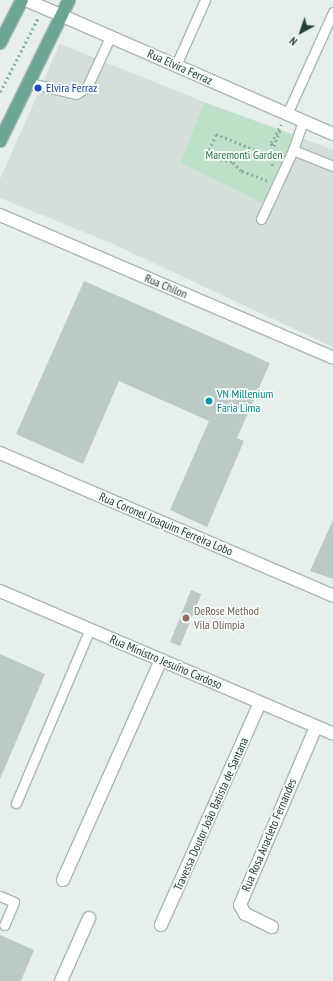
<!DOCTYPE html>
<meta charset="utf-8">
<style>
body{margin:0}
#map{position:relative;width:333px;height:981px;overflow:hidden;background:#e6efeb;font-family:"PT Sans Narrow",sans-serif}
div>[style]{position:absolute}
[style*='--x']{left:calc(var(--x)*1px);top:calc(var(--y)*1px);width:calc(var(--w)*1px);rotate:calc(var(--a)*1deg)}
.built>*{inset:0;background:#d4dfda}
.green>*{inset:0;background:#bfe0c8}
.building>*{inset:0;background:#bbcac4;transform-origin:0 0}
.path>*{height:2.5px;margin-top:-1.25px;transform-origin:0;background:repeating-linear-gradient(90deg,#86b3a5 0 2px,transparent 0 5px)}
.roads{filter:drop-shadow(1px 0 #a8b8b2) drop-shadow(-1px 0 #a8b8b2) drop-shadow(0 1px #a8b8b2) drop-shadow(0 -1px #a8b8b2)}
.lane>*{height:9px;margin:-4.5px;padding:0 4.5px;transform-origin:4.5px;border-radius:4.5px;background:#fff}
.street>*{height:12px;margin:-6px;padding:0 6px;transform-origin:6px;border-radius:6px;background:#fff}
.primary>*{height:12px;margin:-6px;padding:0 6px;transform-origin:6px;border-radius:6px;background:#6aa596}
.dots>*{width:11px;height:11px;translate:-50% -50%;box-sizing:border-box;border:2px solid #f7fbf9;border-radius:50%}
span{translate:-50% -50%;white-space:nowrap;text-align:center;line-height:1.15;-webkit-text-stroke:3.5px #f7fbf9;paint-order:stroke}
.street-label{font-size:12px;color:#24423a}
.transit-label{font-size:12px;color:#164399}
.left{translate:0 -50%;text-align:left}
.park-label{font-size:12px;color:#2d7a4b}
.culture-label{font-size:12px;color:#0d838f}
.education-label{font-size:12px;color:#785e54}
.north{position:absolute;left:281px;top:12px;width:40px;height:40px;-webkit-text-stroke:3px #f7fbf9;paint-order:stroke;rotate:220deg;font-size:11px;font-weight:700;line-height:16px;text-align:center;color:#24423a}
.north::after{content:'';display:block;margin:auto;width:14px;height:18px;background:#24423a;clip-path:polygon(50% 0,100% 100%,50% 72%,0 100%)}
</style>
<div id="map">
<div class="built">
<div style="clip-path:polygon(60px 44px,204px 102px,180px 163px,262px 204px,297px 136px,333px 150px,333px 347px,111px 243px,0 198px,0 179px)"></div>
</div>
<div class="green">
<div style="clip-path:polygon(204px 102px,297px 136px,263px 204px,180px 163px)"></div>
</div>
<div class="building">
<div style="clip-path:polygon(84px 281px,270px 363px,237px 438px,244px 441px,207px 527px,170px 510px,209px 421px,119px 381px,83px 464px,16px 434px)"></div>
<div style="clip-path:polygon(333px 520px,333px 579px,310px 571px)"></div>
<div style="left:191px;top:590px;width:11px;height:56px;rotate:22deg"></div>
<div style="clip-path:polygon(0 654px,45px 674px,0 779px)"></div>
<div style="clip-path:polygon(0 935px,34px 950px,21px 981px,0 981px)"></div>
</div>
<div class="path">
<div style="--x:0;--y:92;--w:83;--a:-62.8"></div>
<div style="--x:272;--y:151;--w:23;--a:-70"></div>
<div style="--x:272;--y:166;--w:23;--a:-92"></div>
<div style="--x:271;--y:143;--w:21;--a:-61"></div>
<div style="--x:267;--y:181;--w:28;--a:-159"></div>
<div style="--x:241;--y:171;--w:13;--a:-135"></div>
<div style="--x:232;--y:162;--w:17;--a:-170"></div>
<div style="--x:215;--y:159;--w:11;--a:-124"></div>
<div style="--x:209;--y:150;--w:17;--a:-66"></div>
<div style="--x:216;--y:134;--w:48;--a:22.2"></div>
<div style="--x:260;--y:152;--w:11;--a:5"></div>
</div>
<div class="roads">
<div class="lane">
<div style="--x:176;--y:65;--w:71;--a:-66"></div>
<div style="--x:30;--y:83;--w:47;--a:13.4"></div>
<div style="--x:76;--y:94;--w:13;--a:-32"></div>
<div style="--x:87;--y:87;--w:55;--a:-65.3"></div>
<div style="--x:287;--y:114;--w:112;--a:-65.7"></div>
<div style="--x:303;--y:121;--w:31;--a:109"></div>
<div style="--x:293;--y:150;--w:43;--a:21.8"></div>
<div style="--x:261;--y:219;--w:76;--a:-65.1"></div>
<div style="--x:16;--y:803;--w:189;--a:-67"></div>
<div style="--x:0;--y:896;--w:15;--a:23"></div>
<div style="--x:14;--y:902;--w:25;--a:113"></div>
</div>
<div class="street">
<div style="--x:26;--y:0;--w:335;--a:23.6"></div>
<div style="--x:0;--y:215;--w:362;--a:23.2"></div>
<div style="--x:0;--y:453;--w:362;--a:23.2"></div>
<div style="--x:0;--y:591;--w:362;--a:23.2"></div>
<div style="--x:63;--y:880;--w:241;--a:-66"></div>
<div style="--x:161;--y:925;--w:243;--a:-66"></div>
<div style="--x:272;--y:927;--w:30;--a:-154"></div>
<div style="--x:245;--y:914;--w:10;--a:-119"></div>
<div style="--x:240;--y:905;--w:194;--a:-66.9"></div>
<div style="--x:61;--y:981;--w:69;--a:-66"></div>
</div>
<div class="primary">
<div style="--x:0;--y:43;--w:48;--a:-62.9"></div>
<div style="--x:0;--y:141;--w:157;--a:-63.9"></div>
</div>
</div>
<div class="dots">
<div style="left:38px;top:88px;background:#1a4fb4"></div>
<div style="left:209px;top:401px;background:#0f9aa8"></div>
<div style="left:186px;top:618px;background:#8d6e63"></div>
</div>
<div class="street-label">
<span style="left:180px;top:67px;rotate:24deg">Rua Elvira Ferraz</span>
<span style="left:166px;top:286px;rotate:23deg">Rua Chilon</span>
<span style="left:166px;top:524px;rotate:23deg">Rua Coronel Joaquim Ferreira Lobo</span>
<span style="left:166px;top:662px;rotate:23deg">Rua Ministro Jesuíno Cardoso</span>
<span style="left:211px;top:814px;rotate:-66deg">Travessa Doutor João Batista de Santana</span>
<span style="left:269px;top:835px;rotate:-67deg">Rua Rosa Anacleto Fernandes</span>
</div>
<div class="transit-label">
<span class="left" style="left:46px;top:88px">Elvira Ferraz</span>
</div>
<div class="park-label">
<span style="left:244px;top:155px">Maremonti Garden</span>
</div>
<div class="culture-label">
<span class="left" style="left:217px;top:401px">VN Millenium<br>Faria Lima</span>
</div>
<div class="education-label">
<span class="left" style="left:194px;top:618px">DeRose Method<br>Vila Olímpia</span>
</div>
<div class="north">N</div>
</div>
